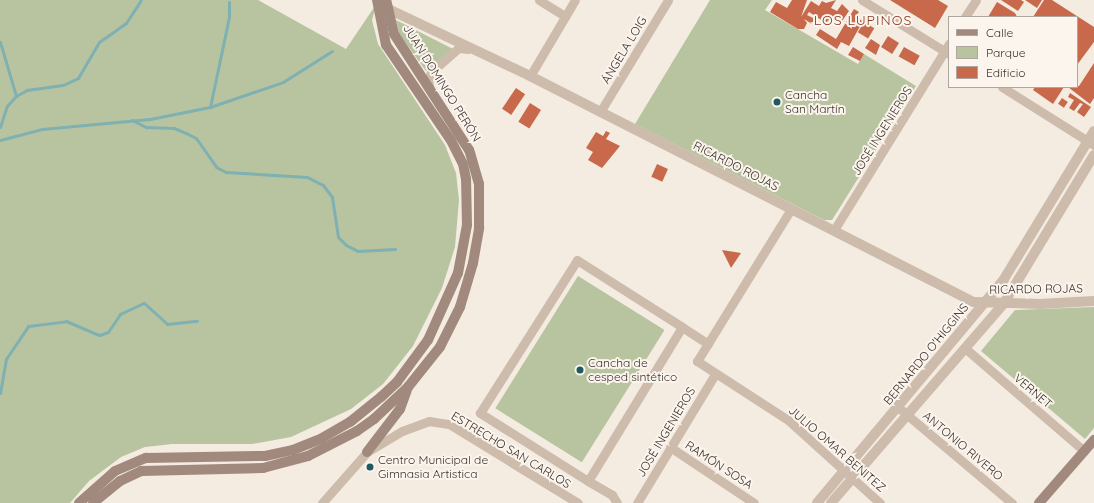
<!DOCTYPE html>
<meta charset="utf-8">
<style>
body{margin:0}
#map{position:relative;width:1094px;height:503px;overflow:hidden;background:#f4ebe1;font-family:Quicksand,sans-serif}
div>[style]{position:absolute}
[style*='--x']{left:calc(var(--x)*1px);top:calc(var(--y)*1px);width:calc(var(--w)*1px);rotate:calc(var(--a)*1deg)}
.green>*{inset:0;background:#b8c4a0;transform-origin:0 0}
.stream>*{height:3px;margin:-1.5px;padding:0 1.5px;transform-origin:1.5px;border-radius:1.5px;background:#7fb0b2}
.building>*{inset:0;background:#c8694b;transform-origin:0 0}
.minor>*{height:9px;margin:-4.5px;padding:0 4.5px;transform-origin:4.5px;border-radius:4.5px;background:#cdbbac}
.tertiary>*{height:10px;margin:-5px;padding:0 5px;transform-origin:5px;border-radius:5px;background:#cdbbac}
.secondary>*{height:10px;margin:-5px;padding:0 5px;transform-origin:5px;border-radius:5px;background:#a18a7d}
.dots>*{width:11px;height:11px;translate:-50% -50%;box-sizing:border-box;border:2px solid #fbf5ee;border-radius:50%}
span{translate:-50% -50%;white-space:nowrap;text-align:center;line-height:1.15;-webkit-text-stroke:4px #fbf5ee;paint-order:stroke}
.street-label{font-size:12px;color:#3b302b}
.poi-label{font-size:12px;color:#3b302b}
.left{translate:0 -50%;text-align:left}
.quarter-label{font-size:14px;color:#8c3b22;letter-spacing:1px}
.legend{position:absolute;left:948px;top:16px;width:130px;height:72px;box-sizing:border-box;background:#fbf5ee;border:1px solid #aea6a0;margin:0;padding:5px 7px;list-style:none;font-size:12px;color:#3b302b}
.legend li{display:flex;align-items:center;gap:8px;height:20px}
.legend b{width:20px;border:1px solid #aea6a0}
</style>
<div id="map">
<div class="green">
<div style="clip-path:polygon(0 0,258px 0,346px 49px,377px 3px,372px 20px,378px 44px,445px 145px,456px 173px,459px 200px,455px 247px,442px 288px,413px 346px,383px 384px,351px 409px,291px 437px,252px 444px,172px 444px,145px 447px,121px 457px,89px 481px,70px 503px,0 503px)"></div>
<div style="clip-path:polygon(710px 0,772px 0,765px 10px,858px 64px,864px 54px,916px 86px,832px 220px,824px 220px,635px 124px)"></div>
<div style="clip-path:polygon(396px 20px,453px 49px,426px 71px,399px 34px)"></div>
<div style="left:578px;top:276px;width:102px;height:156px;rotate:32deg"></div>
<div style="clip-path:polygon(1094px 307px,1094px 428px,1085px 439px,981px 351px,1015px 310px)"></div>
</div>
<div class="stream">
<div style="--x:0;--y:42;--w:56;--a:73.5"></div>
<div style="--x:210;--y:107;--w:92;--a:-78.1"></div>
<div style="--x:229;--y:17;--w:15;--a:-90"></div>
<div style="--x:132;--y:120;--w:16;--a:27"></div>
<div style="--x:146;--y:127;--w:28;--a:2"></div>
<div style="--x:174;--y:128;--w:13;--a:23"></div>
<div style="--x:186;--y:133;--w:11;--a:27"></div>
<div style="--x:196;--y:138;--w:35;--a:55"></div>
<div style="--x:216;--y:167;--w:11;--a:27"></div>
<div style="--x:226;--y:172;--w:81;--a:3.5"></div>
<div style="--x:307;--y:177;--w:18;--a:27"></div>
<div style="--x:323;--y:185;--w:15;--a:53"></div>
<div style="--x:332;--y:197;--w:40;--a:81.5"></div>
<div style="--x:338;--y:237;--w:11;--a:45"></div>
<div style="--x:346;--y:245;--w:13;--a:27"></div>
<div style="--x:358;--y:251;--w:37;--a:-3"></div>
<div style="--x:0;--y:127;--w:22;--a:-72"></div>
<div style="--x:7;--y:106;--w:13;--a:-48"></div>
<div style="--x:16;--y:96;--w:13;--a:-29"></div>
<div style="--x:27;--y:90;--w:36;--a:-8"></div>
<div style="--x:63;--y:85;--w:17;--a:-25"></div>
<div style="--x:78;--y:78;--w:42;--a:-59.7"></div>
<div style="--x:99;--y:42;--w:33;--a:-35"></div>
<div style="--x:126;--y:23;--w:27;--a:-57"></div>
<div style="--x:0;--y:140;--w:43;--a:-14.7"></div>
<div style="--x:42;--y:129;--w:108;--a:-5.3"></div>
<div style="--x:150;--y:119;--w:61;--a:-11.3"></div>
<div style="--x:210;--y:107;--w:77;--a:-18.9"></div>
<div style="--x:283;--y:82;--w:58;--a:-32.3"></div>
<div style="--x:0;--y:393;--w:35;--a:-80"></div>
<div style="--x:6;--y:359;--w:40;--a:-56"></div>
<div style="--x:28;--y:326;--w:38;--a:-7"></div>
<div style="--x:66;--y:321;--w:36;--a:23"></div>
<div style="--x:99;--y:335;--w:9;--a:-18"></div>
<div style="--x:108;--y:332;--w:22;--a:-56"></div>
<div style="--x:120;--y:314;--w:26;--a:-25"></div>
<div style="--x:144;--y:303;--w:31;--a:42"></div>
<div style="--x:167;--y:324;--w:30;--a:-6"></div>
</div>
<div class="building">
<div style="clip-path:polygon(792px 0,807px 0,801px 17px,811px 1px,819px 6px,822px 1px,826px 3px,836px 0,831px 8px,837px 11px,842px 4px,849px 11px,840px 24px,832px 16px,826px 23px,809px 12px,807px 15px,815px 19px,812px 24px,804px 19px,807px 23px,804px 29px,798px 29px,770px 12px,776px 2px,787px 8px)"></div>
<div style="clip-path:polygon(890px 0,938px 0,948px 6px,935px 28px)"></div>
<div style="clip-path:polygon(1001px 0,1021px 0,1024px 2px,1018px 11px)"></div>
<div style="clip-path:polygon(1025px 0,1042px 0,1037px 8px)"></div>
<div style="clip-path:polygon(1044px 0,1052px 0,1094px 27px,1094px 42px,1077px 65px,1077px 17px,1033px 17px)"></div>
<div style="clip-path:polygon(997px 2px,1015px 13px,1017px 17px,988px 17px)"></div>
<div style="clip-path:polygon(854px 9px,859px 12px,855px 17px,863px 21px,849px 46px,841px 42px,837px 49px,816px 35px,820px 29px,836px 39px)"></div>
<div style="left:864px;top:22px;width:12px;height:12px;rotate:31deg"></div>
<div style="left:888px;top:36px;width:13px;height:13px;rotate:32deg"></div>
<div style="clip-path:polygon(871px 39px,880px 45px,876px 55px,865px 48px)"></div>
<div style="clip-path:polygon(853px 47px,864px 54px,860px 61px,848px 55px)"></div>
<div style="left:904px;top:47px;width:18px;height:11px;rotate:29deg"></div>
<div style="clip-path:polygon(1094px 63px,1094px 98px,1090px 104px,1068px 87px,1079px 86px)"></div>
<div style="clip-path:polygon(1035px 87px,1064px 87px,1053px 104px,1033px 90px)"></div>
<div style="left:516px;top:88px;width:11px;height:25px;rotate:34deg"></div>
<div style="clip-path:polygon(1070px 93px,1091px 107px,1084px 117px,1077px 112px,1083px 104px,1080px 103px,1074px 111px,1069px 108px,1074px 100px,1068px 97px)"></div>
<div style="left:1062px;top:98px;width:7px;height:7px;rotate:34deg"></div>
<div style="left:530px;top:103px;width:13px;height:22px;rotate:32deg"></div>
<div style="clip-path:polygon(606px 131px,610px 133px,606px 139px,620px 146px,602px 168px,588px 160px,593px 152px,586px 148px,596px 132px,603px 136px)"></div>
<div style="left:657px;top:164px;width:12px;height:14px;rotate:24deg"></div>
<div style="clip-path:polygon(722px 250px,741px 253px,731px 268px)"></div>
</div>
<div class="minor">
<div style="--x:539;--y:0;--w:31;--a:32"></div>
<div style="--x:862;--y:0;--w:102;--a:31.8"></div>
<div style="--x:965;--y:17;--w:20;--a:-57"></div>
<div style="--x:530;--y:76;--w:88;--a:-59.4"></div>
<div style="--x:1002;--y:87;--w:109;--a:32.2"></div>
<div style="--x:430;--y:90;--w:10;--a:-101"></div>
<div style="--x:428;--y:80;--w:9;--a:-69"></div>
<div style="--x:431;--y:72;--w:37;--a:-41"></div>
<div style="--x:459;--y:48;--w:9;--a:6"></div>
<div style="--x:600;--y:112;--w:131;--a:-58.7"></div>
<div style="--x:791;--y:209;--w:179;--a:121.7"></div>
<div style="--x:697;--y:361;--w:108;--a:33"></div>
<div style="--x:788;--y:420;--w:124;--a:42.1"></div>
<div style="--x:834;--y:230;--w:219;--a:-58.3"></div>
<div style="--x:682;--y:327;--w:180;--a:121.4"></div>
<div style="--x:588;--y:481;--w:128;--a:-147.8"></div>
<div style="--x:480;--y:413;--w:181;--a:-57.6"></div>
<div style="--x:577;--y:260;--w:125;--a:32.5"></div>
<div style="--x:682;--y:327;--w:31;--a:33"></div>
<div style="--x:966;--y:349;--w:156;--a:40.8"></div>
<div style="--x:899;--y:408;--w:148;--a:40.1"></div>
<div style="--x:670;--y:447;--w:101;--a:33.7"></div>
<div style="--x:588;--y:481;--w:28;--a:30"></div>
<div style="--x:612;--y:495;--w:9;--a:58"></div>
<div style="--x:322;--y:503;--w:68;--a:-48.6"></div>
<div style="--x:367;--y:452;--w:41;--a:-31"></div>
<div style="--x:402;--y:431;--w:29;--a:-20"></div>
<div style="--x:429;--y:421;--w:20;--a:9"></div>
<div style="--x:449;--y:424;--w:151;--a:31.5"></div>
<div style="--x:637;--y:503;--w:151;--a:-58.8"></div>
</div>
<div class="tertiary">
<div style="--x:382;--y:6;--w:164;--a:25.3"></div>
<div style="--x:530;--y:76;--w:498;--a:27"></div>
<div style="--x:974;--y:302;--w:66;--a:1.7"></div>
<div style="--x:1040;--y:304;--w:54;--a:-3.2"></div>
<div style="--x:817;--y:503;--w:292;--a:-50.1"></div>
<div style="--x:1004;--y:279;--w:173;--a:-58.7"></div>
<div style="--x:831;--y:503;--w:264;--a:-49.1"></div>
<div style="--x:1004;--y:303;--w:173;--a:-58.7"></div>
</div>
<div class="secondary">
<div style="--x:367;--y:452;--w:54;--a:-52.5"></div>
<div style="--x:400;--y:409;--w:20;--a:-70"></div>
<div style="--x:79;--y:503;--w:48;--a:-41.6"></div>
<div style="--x:115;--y:471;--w:34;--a:-23"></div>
<div style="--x:146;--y:458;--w:119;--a:-1"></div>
<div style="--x:265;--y:456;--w:29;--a:-12"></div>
<div style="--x:293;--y:450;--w:31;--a:-22"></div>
<div style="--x:322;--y:438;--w:32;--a:-30"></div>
<div style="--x:350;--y:422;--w:40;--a:-39"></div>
<div style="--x:381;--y:397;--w:22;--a:-43"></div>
<div style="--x:397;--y:382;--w:52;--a:-53.6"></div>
<div style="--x:428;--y:340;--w:73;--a:-65.9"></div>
<div style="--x:458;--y:273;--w:49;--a:-79.4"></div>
<div style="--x:467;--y:225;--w:46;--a:-91.2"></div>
<div style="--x:466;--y:179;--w:15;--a:-101"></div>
<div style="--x:463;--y:164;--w:28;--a:-117"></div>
<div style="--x:450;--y:139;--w:114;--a:-124.2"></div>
<div style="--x:386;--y:45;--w:46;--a:-101.3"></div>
<div style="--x:93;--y:503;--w:35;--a:-39"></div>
<div style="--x:120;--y:481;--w:23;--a:-25"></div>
<div style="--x:141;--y:471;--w:122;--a:-1.4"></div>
<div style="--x:263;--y:468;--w:47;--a:-14.9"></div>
<div style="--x:308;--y:456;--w:55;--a:-27"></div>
<div style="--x:357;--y:431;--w:21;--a:-35"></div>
<div style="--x:374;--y:419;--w:47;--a:-43.3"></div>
<div style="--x:408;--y:387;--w:51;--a:-51.3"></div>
<div style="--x:440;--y:347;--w:45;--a:-63.4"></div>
<div style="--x:460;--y:307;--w:46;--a:-73.5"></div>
<div style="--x:473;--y:263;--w:36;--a:-80"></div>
<div style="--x:479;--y:228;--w:44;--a:-90"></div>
<div style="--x:479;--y:184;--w:35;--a:-106"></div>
<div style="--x:469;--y:150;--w:138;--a:-122.9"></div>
<div style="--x:394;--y:34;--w:35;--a:-103"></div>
<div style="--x:1039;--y:503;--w:84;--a:-48.9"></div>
</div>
<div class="dots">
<div style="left:777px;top:102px;background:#1f5a5e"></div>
<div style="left:580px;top:370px;background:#1f5a5e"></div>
<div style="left:370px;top:467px;background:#1f5a5e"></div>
</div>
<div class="street-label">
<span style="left:624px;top:50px;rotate:-59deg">ÁNGELA LOIG</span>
<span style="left:442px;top:83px;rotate:58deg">JUAN DOMINGO PERÓN</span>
<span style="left:882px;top:131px;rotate:-58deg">JOSÉ INGENIEROS</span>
<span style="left:736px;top:166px;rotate:27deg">RICARDO ROJAS</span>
<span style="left:1036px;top:289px;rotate:-1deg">RICARDO ROJAS</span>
<span style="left:926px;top:354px;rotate:-51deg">BERNARDO O'HIGGINS</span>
<span style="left:1033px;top:391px;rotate:40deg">VERNET</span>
<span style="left:666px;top:432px;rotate:-59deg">JOSÉ INGENIEROS</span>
<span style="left:963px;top:446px;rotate:40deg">ANTONIO RIVERO</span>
<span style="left:837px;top:449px;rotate:41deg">JULIO OMAR BENITEZ</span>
<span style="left:511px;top:450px;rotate:31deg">ESTRECHO SAN CARLOS</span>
<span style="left:719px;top:465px;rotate:33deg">RAMÓN SOSA</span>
</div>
<div class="poi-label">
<span class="left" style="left:785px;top:102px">Cancha<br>San Martín</span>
<span class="left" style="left:588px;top:370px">Cancha de<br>cesped sintético</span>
<span class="left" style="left:378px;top:467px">Centro Municipal de<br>Gimnasia Artistica</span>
</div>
<div class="quarter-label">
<span style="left:863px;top:20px">LOS LUPINOS</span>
</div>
<ul class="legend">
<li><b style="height:5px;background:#a18a7d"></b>Calle</li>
<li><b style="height:11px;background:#b8c4a0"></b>Parque</li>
<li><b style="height:11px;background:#c8694b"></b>Edificio</li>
</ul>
</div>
